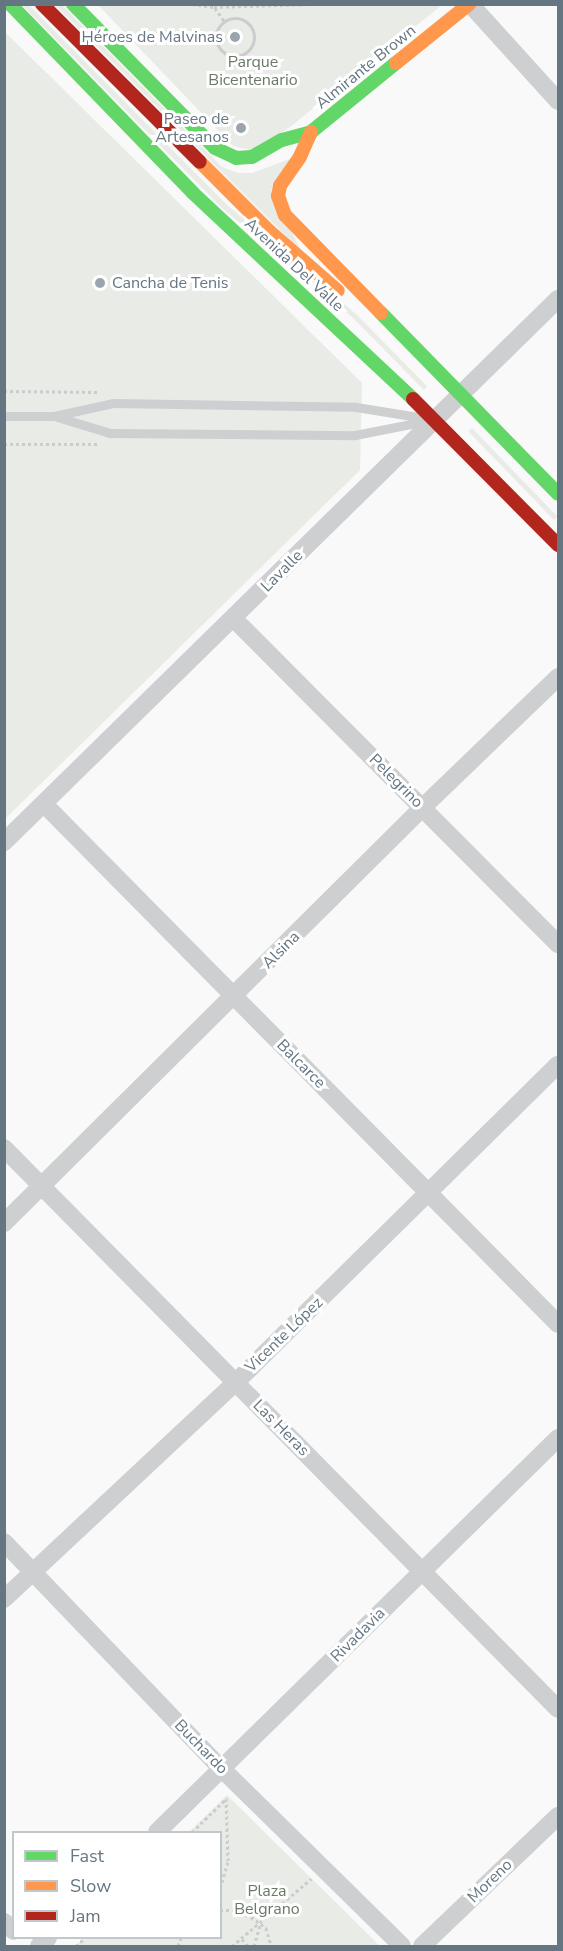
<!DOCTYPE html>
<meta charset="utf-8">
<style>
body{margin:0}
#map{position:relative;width:563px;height:1951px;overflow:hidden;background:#f9f9f9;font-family:"Nunito Sans",sans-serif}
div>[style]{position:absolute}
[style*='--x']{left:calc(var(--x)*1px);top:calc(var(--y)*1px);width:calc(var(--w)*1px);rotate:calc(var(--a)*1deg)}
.green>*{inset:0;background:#e8ebe6;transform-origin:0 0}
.path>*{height:3px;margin-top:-1.5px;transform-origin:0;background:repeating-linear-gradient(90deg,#cbcccd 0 3px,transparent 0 6px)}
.path>.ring{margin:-1.5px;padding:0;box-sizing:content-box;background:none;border:3px solid #cbcccd;border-radius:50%}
.lane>*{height:9px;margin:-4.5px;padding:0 4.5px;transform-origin:4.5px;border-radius:4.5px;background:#cecfd0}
.street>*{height:18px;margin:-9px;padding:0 9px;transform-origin:9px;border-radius:9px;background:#cecfd0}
.fast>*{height:14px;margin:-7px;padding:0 7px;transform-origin:7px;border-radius:7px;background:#63d668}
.slow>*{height:14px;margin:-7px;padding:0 7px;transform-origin:7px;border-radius:7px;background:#ff974d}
.jam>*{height:14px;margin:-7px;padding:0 7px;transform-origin:7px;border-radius:7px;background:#b3261e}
.dots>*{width:16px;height:16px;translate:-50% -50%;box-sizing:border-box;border:3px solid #fff;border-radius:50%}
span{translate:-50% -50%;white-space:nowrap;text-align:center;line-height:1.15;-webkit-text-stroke:6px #fff;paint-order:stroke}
.poi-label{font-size:16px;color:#657683}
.right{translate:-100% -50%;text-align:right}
.left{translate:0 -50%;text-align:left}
.park-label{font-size:16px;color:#687a64}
.street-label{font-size:16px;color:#657683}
.frame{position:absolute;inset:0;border:6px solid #657683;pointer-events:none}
.legend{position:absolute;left:12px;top:1831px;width:210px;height:108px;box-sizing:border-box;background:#fff;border:2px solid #c1c8cd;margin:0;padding:8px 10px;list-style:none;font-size:18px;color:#657683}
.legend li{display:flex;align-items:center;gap:12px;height:30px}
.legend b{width:30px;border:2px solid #c1c8cd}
</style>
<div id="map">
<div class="green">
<div style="clip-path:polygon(22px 5px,29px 5px,226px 204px,356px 314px,427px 386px,424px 390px,352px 317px,222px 208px)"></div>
<div style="clip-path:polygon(55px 5px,62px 5px,222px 167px,238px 173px,252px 173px,290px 159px,271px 190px,301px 251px)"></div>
<div style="clip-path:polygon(98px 5px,442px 5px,290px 127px,254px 151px,233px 146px)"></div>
<div style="clip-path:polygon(5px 32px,362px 383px,360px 470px,5px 819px)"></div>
<div style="left:472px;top:428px;width:123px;height:5px;rotate:46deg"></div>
<div style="clip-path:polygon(227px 1795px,380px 1946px,75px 1946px,84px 1938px,220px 1938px,220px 1832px,189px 1832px)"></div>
</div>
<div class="path">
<div style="--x:192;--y:4;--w:22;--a:8"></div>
<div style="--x:214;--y:7;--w:98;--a:-1.8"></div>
<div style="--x:215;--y:8;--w:16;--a:55"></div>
<div class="ring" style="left:216px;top:18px;width:35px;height:35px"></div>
<div style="--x:4;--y:391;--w:94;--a:0.6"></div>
<div style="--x:4;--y:444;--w:96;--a:0"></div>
<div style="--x:192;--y:1832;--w:49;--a:-44.2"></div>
<div style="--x:220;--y:1888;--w:28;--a:-73"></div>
<div style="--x:228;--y:1861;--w:62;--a:-91.8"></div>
<div style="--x:220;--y:1910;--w:14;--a:0"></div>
<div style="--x:234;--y:1910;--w:18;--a:22"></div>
<div style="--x:251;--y:1917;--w:19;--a:36"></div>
<div style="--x:266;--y:1928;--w:19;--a:74"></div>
<div style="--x:242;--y:1939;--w:9;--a:49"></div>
<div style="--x:76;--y:1946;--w:12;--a:-42"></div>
<div style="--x:159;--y:1946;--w:13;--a:0"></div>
<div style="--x:178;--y:1946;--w:9;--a:-69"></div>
<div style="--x:232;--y:1946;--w:104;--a:-40.3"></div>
<div style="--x:254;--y:1946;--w:22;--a:-74"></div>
</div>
<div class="lane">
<div style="--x:4;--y:416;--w:50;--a:0"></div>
<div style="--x:54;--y:416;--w:60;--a:-12.4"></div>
<div style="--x:113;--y:403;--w:243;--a:0.9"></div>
<div style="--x:356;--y:407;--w:69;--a:9.2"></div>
<div style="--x:54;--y:416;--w:59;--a:16.9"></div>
<div style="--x:110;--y:433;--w:245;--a:0.5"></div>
<div style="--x:355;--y:435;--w:77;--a:-11.2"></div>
</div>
<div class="street">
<div style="--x:470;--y:4;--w:131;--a:47.8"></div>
<div style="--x:234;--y:619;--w:459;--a:45.1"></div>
<div style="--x:44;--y:804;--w:731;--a:45.33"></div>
<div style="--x:4;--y:842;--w:776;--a:-44.43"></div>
<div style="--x:4;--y:1148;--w:788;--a:45.36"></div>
<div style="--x:4;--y:1223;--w:589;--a:-44.79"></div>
<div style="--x:422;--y:808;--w:189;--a:-43.9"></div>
<div style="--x:4;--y:1542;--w:315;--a:46.2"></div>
<div style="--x:222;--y:1769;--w:252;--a:44.5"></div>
<div style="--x:4;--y:1599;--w:318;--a:-43.1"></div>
<div style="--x:236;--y:1382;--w:452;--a:-44.6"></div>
<div style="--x:157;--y:1832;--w:562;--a:-44.5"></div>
<div style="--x:4;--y:1922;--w:13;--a:42"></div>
<div style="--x:39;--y:1946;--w:12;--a:-42"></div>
<div style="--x:422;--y:1946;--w:188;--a:-43.7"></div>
</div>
<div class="fast">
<div style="--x:10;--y:4;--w:263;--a:45.9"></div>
<div style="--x:193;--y:193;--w:301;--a:43.1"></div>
<div style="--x:73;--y:4;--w:202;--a:45.4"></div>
<div style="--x:215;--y:148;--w:23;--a:25"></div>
<div style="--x:236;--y:158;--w:16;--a:-4"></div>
<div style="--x:252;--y:157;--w:34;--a:-30"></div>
<div style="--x:282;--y:140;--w:30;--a:-15"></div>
<div style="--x:311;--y:132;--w:109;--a:-39.1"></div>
<div style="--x:381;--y:313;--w:253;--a:45.6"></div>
</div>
<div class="slow">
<div style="--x:396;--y:63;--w:94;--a:-38.9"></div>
<div style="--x:311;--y:132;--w:27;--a:114"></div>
<div style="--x:300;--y:157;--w:35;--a:125"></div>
<div style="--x:280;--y:186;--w:10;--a:101"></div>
<div style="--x:278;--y:196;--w:20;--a:70"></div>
<div style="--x:285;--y:215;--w:137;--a:45.6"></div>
<div style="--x:200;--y:162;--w:98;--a:45"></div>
<div style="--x:269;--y:231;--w:91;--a:41"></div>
</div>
<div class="jam">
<div style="--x:42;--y:4;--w:223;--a:45"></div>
<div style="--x:413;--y:399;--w:206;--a:45.2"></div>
</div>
<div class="dots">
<div style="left:235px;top:37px;background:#99a4ac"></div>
<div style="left:241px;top:128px;background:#99a4ac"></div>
<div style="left:100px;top:283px;background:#99a4ac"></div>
</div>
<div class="poi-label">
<span class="right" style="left:223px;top:37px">Héroes de Malvinas</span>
<span class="right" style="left:229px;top:128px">Paseo de<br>Artesanos</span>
<span class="left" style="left:112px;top:283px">Cancha de Tenis</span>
</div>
<div class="park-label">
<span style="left:253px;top:71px">Parque<br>Bicentenario</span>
<span style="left:267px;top:1900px">Plaza<br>Belgrano</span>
</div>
<div class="street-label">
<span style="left:366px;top:67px;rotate:-39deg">Almirante Brown</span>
<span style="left:294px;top:265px;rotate:43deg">Avenida Del Valle</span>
<span style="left:282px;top:571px;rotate:-45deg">Lavalle</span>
<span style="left:396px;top:781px;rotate:45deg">Pelegrino</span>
<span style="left:281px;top:950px;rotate:-45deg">Alsina</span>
<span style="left:301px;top:1064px;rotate:45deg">Balcarce</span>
<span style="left:284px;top:1335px;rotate:-44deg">Vicente López</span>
<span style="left:281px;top:1428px;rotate:45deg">Las Heras</span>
<span style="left:358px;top:1635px;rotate:-45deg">Rivadavia</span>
<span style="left:201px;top:1747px;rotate:46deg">Buchardo</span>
<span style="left:490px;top:1881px;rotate:-44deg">Moreno</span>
</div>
<div class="frame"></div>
<ul class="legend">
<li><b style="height:8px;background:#63d668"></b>Fast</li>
<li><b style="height:8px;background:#ff974d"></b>Slow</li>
<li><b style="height:8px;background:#b3261e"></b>Jam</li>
</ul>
</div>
